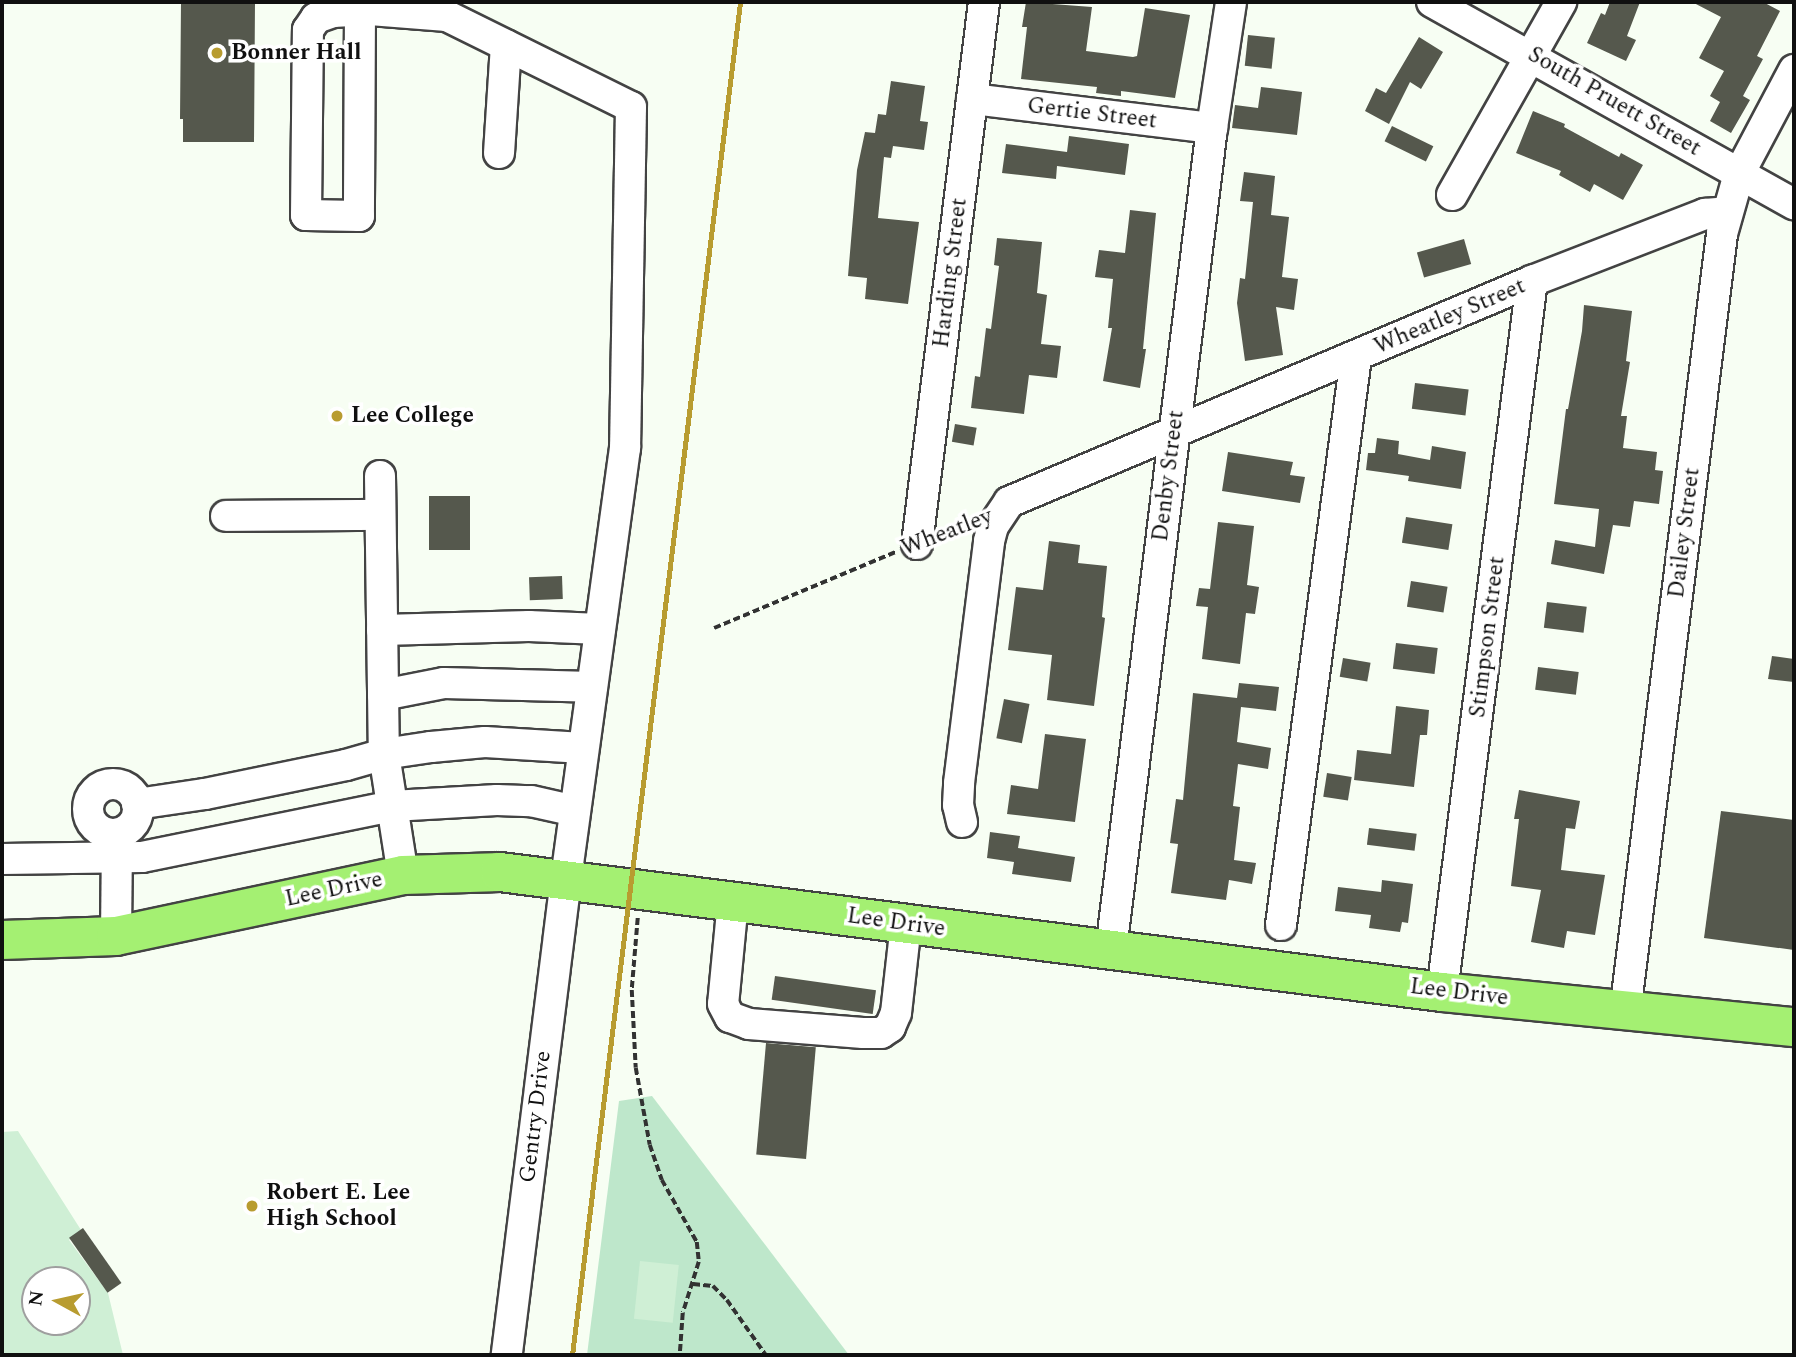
<!DOCTYPE html>
<style>
body{margin:0}
#map{position:relative;width:1796px;height:1357px;overflow:hidden;background:#f7fef3;font-family:Spectral,serif}
div>[style]{position:absolute}
[style*='--x']{left:calc(var(--x)*1px);top:calc(var(--y)*1px);width:calc(var(--w)*1px);rotate:calc(var(--a)*1deg)}
.green>*{inset:0;background:#bee7cb}
.pitch>*{inset:0;background:#cfefd5;transform-origin:0 0}
.building>*{inset:0;background:#55584d;transform-origin:0 0}
.path>*{height:3.5px;margin-top:-1.75px;transform-origin:0;background:repeating-linear-gradient(90deg,#323232 0 7px,transparent 0 10.5px)}
.roads{filter:drop-shadow(2px 0 #434343) drop-shadow(-2px 0 #434343) drop-shadow(0 2px #434343) drop-shadow(0 -2px #434343)}
.minor>*{height:30px;margin:-15px;padding:0 15px;transform-origin:15px;border-radius:15px;background:#fff}
.minor>.ring{margin:-15px;padding:0;box-sizing:content-box;background:none;border:30px solid #fff;border-radius:50%}
.major>*{height:38px;margin:-19px;padding:0 19px;transform-origin:19px;border-radius:19px;background:#a4f072}
.rail>*{height:5px;margin:-2.5px;padding:0 2.5px;transform-origin:2.5px;border-radius:2.5px;background:#b89c30}
.dots>*{width:19px;height:19px;translate:-50% -50%;box-sizing:border-box;border:4px solid #fff;border-radius:50%}
span{translate:-50% -50%;white-space:nowrap;text-align:center;line-height:1.15;-webkit-text-stroke:7px #fff;paint-order:stroke}
.poi-label{font-size:23px;color:#101010;font-weight:700}
.left{translate:0 -50%;text-align:left}
.street-label{font-size:23px;color:#101010}
.frame{position:absolute;inset:0;border:4px solid #101010;pointer-events:none}
.north{position:absolute;left:21px;top:1266px;width:70px;height:70px;box-sizing:border-box;background:#fff;border:2px solid #9f9f9f;border-radius:50%;rotate:278deg;font-size:19px;font-weight:700;line-height:28px;text-align:center;color:#101010}
.north::after{content:'';display:block;margin:auto;width:24px;height:32px;background:#b89c30;clip-path:polygon(50% 0,100% 100%,50% 72%,0 100%)}
</style>
<div id="map">
<div class="green">
<div style="clip-path:polygon(652px 1096px,849px 1355px,587px 1355px,619px 1101px)"></div>
</div>
<div class="pitch">
<div style="clip-path:polygon(evenodd,18px 1131px,81px 1230px,69px 1240px,108px 1293px,123px 1355px,2px 1355px,2px 1132px,18px 1131px,35px 1280px,77px 1280px,77px 1322px,35px 1322px,35px 1280px)"></div>
<div style="left:640px;top:1261px;width:39px;height:58px;rotate:6deg"></div>
</div>
<div class="building">
<div style="clip-path:polygon(181px 2px,255px 2px,254px 142px,183px 142px,183px 119px,180px 119px)"></div>
<div style="clip-path:polygon(1026px 2px,1092px 7px,1086px 51px,1133px 57px,1137px 56px,1145px 8px,1190px 15px,1175px 98px,1121px 91px,1121px 96px,1096px 93px,1097px 87px,1021px 79px,1027px 27px,1022px 27px)"></div>
<div style="clip-path:polygon(1610px 2px,1640px 2px,1627px 36px,1636px 40px,1626px 61px,1587px 43px,1601px 13px,1605px 15px)"></div>
<div style="clip-path:polygon(1692px 2px,1763px 2px,1780px 11px,1757px 56px,1763px 59px,1743px 96px,1750px 100px,1731px 133px,1710px 121px,1720px 102px,1710px 96px,1724px 71px,1699px 58px,1721px 17px)"></div>
<div style="left:1248px;top:35px;width:27px;height:31px;rotate:6deg"></div>
<div style="clip-path:polygon(1419px 37px,1443px 52px,1421px 89px,1410px 82px,1389px 124px,1365px 111px,1376px 88px,1386px 93px)"></div>
<div style="clip-path:polygon(891px 81px,925px 86px,920px 121px,928px 122px,924px 150px,893px 146px,891px 158px,884px 157px,878px 218px,919px 222px,908px 304px,865px 299px,867px 278px,848px 276px,857px 170px,865px 132px,875px 133px,878px 114px,886px 115px)"></div>
<div style="clip-path:polygon(1261px 87px,1302px 92px,1297px 135px,1232px 128px,1235px 105px,1258px 108px)"></div>
<div style="clip-path:polygon(1533px 111px,1565px 124px,1564px 127px,1619px 157px,1621px 153px,1643px 165px,1623px 200px,1594px 184px,1590px 192px,1559px 175px,1561px 171px,1516px 153px)"></div>
<div style="left:1392px;top:126px;width:46px;height:17px;rotate:26deg"></div>
<div style="clip-path:polygon(1069px 136px,1129px 144px,1125px 175px,1057px 166px,1056px 179px,1002px 173px,1006px 144px,1067px 152px)"></div>
<div style="clip-path:polygon(1244px 172px,1275px 176px,1271px 215px,1289px 217px,1282px 277px,1298px 279px,1294px 310px,1276px 307px,1283px 355px,1245px 361px,1237px 303px,1240px 278px,1245px 279px,1253px 202px,1240px 201px)"></div>
<div style="clip-path:polygon(1130px 210px,1156px 213px,1143px 349px,1146px 349px,1140px 388px,1103px 381px,1112px 328px,1108px 328px,1113px 279px,1095px 277px,1099px 250px,1125px 253px)"></div>
<div style="clip-path:polygon(997px 238px,1042px 242px,1037px 293px,1047px 295px,1041px 344px,1061px 346px,1057px 378px,1029px 375px,1024px 414px,971px 408px,975px 376px,980px 377px,986px 328px,991px 329px,999px 266px,994px 265px)"></div>
<div style="left:1464px;top:239px;width:26px;height:49px;rotate:74deg"></div>
<div style="clip-path:polygon(1584px 305px,1632px 311px,1626px 361px,1630px 362px,1621px 416px,1627px 416px,1623px 448px,1657px 452px,1655px 470px,1663px 471px,1659px 504px,1634px 501px,1630px 527px,1613px 525px,1604px 574px,1551px 564px,1555px 540px,1595px 547px,1599px 509px,1554px 504px,1566px 409px,1568px 409px,1582px 331px)"></div>
<div style="left:1415px;top:383px;width:54px;height:26px;rotate:7deg"></div>
<div style="left:955px;top:424px;width:22px;height:18px;rotate:10deg"></div>
<div style="clip-path:polygon(1377px 438px,1399px 441px,1398px 454px,1430px 460px,1432px 446px,1466px 452px,1461px 489px,1408px 481px,1409px 476px,1366px 470px,1368px 453px,1375px 453px)"></div>
<div style="clip-path:polygon(1228px 452px,1293px 462px,1290px 475px,1305px 477px,1300px 503px,1222px 491px)"></div>
<div style="left:470px;top:496px;width:54px;height:41px;rotate:90deg"></div>
<div style="left:1406px;top:517px;width:47px;height:26px;rotate:9deg"></div>
<div style="clip-path:polygon(1218px 522px,1254px 526px,1247px 585px,1259px 587px,1255px 614px,1246px 613px,1240px 664px,1202px 659px,1208px 607px,1196px 606px,1199px 588px,1210px 589px)"></div>
<div style="clip-path:polygon(1049px 541px,1080px 545px,1078px 563px,1107px 566px,1102px 617px,1105px 618px,1094px 706px,1047px 700px,1052px 655px,1008px 650px,1016px 587px,1043px 590px)"></div>
<div style="left:562px;top:576px;width:23px;height:33px;rotate:88deg"></div>
<div style="left:1411px;top:581px;width:37px;height:26px;rotate:9deg"></div>
<div style="left:1547px;top:602px;width:40px;height:26px;rotate:7deg"></div>
<div style="left:1396px;top:643px;width:42px;height:26px;rotate:7deg"></div>
<div style="clip-path:polygon(1772px 656px,1794px 659px,1794px 682px,1768px 679px)"></div>
<div style="left:1343px;top:658px;width:28px;height:19px;rotate:10deg"></div>
<div style="left:1538px;top:667px;width:41px;height:23px;rotate:7deg"></div>
<div style="clip-path:polygon(1239px 683px,1279px 687px,1276px 711px,1241px 707px,1237px 742px,1271px 748px,1268px 769px,1238px 764px,1233px 806px,1240px 807px,1234px 860px,1256px 863px,1252px 884px,1229px 880px,1226px 900px,1171px 893px,1178px 844px,1170px 843px,1176px 799px,1183px 800px,1193px 693px,1237px 698px)"></div>
<div style="left:1004px;top:699px;width:26px;height:40px;rotate:11deg"></div>
<div style="clip-path:polygon(1396px 706px,1429px 710px,1427px 735px,1420px 735px,1414px 787px,1354px 780px,1357px 750px,1391px 754px)"></div>
<div style="clip-path:polygon(1045px 734px,1086px 739px,1075px 822px,1007px 814px,1011px 785px,1038px 789px)"></div>
<div style="left:1327px;top:773px;width:25px;height:24px;rotate:9deg"></div>
<div style="clip-path:polygon(1519px 790px,1580px 801px,1575px 829px,1566px 828px,1561px 870px,1605px 875px,1595px 935px,1567px 931px,1564px 948px,1531px 942px,1541px 890px,1511px 886px,1519px 819px,1514px 819px)"></div>
<div style="clip-path:polygon(1721px 811px,1794px 820px,1794px 950px,1704px 938px)"></div>
<div style="left:1369px;top:828px;width:48px;height:17px;rotate:7deg"></div>
<div style="clip-path:polygon(990px 832px,1020px 836px,1018px 848px,1075px 857px,1071px 882px,1012px 874px,1014px 862px,987px 858px)"></div>
<div style="clip-path:polygon(1382px 880px,1413px 884px,1408px 923px,1402px 922px,1400px 932px,1369px 928px,1371px 915px,1335px 911px,1338px 887px,1381px 892px)"></div>
<div style="left:775px;top:976px;width:102px;height:24px;rotate:8deg"></div>
<div style="left:766px;top:1043px;width:50px;height:112px;rotate:5deg"></div>
<div style="left:83px;top:1228px;width:67px;height:17px;rotate:55deg"></div>
</div>
<div class="path">
<div style="--x:942;--y:534;--w:28;--a:-21"></div>
<div style="--x:714;--y:628;--w:197;--a:-22.7"></div>
<div style="--x:638;--y:918;--w:72;--a:94.8"></div>
<div style="--x:632;--y:990;--w:78;--a:87.1"></div>
<div style="--x:636;--y:1068;--w:78;--a:79.7"></div>
<div style="--x:650;--y:1145;--w:37;--a:71"></div>
<div style="--x:662;--y:1180;--w:71;--a:60.6"></div>
<div style="--x:697;--y:1242;--w:20;--a:84"></div>
<div style="--x:699;--y:1262;--w:53;--a:107.4"></div>
<div style="--x:683;--y:1313;--w:42;--a:94.1"></div>
<div style="--x:693;--y:1284;--w:20;--a:6"></div>
<div style="--x:713;--y:1286;--w:20;--a:45"></div>
<div style="--x:727;--y:1300;--w:67;--a:54.7"></div>
</div>
<div class="roads">
<div class="minor">
<div style="--x:1432;--y:2;--w:415;--a:29.2"></div>
<div style="--x:360;--y:10;--w:206;--a:90.3"></div>
<div style="--x:359;--y:216;--w:53;--a:-178.9"></div>
<div style="--x:306;--y:215;--w:185;--a:-89.4"></div>
<div style="--x:308;--y:30;--w:14;--a:-56"></div>
<div style="--x:316;--y:18;--w:18;--a:-19"></div>
<div style="--x:333;--y:12;--w:37;--a:-3"></div>
<div style="--x:370;--y:10;--w:77;--a:4.5"></div>
<div style="--x:447;--y:16;--w:205;--a:26.3"></div>
<div style="--x:631;--y:107;--w:341;--a:91"></div>
<div style="--x:625;--y:448;--w:435;--a:97.8"></div>
<div style="--x:566;--y:879;--w:480;--a:97.1"></div>
<div style="--x:972;--y:99;--w:242;--a:6.9"></div>
<div style="--x:499;--y:153;--w:108;--a:-86.3"></div>
<div style="--x:1452;--y:195;--w:222;--a:-60.5"></div>
<div style="--x:380;--y:476;--w:278;--a:89.2"></div>
<div style="--x:384;--y:754;--w:122;--a:81.1"></div>
<div style="--x:226;--y:516;--w:153;--a:-0.4"></div>
<div style="--x:917;--y:544;--w:546;--a:-82.95"></div>
<div style="--x:382;--y:630;--w:147;--a:-1.6"></div>
<div style="--x:529;--y:626;--w:71;--a:2.4"></div>
<div style="--x:383;--y:695;--w:62;--a:-11.1"></div>
<div style="--x:444;--y:683;--w:148;--a:1.5"></div>
<div class="ring" style="left:88px;top:784px;width:20px;height:20px"></div>
<div style="--x:137;--y:804;--w:69;--a:-8.4"></div>
<div style="--x:205;--y:794;--w:144;--a:-11.6"></div>
<div style="--x:346;--y:765;--w:40;--a:-16"></div>
<div style="--x:384;--y:754;--w:48;--a:-8.5"></div>
<div style="--x:431;--y:747;--w:54;--a:-5.3"></div>
<div style="--x:485;--y:742;--w:98;--a:3.5"></div>
<div style="--x:962;--y:822;--w:17;--a:-103"></div>
<div style="--x:958;--y:805;--w:22;--a:-87"></div>
<div style="--x:959;--y:783;--w:244;--a:-82.9"></div>
<div style="--x:989;--y:541;--w:16;--a:-75"></div>
<div style="--x:993;--y:526;--w:29;--a:-56"></div>
<div style="--x:1009;--y:502;--w:568;--a:-22.91"></div>
<div style="--x:1532;--y:281;--w:186;--a:-21.2"></div>
<div style="--x:1705;--y:214;--w:22;--a:-5"></div>
<div style="--x:2;--y:859;--w:140;--a:-0.8"></div>
<div style="--x:142;--y:857;--w:255;--a:-11.5"></div>
<div style="--x:392;--y:806;--w:105;--a:-3.3"></div>
<div style="--x:497;--y:800;--w:34;--a:2"></div>
<div style="--x:531;--y:801;--w:45;--a:12.8"></div>
<div style="--x:733;--y:901;--w:103;--a:95.5"></div>
<div style="--x:723;--y:1004;--w:15;--a:62"></div>
<div style="--x:730;--y:1017;--w:20;--a:20"></div>
<div style="--x:749;--y:1024;--w:114;--a:4.5"></div>
<div style="--x:863;--y:1033;--w:18;--a:0"></div>
<div style="--x:881;--y:1033;--w:11;--a:-34"></div>
<div style="--x:890;--y:1027;--w:15;--a:-67"></div>
<div style="--x:896;--y:1013;--w:90;--a:-83.6"></div>
<div style="--x:1281;--y:925;--w:573;--a:-82.48"></div>
<div style="--x:116;--y:936;--w:98;--a:-89.4"></div>
<div style="--x:1111;--y:950;--w:828;--a:-83"></div>
<div style="--x:1212;--y:128;--w:127;--a:-81.4"></div>
<div style="--x:1442;--y:992;--w:717;--a:-82.79"></div>
<div style="--x:1625;--y:1012;--w:784;--a:-82.89"></div>
<div style="--x:1722;--y:234;--w:62;--a:-74.2"></div>
<div style="--x:1739;--y:174;--w:118;--a:-62.1"></div>
</div>
<div class="major">
<div style="--x:2;--y:940;--w:114;--a:-2"></div>
<div style="--x:116;--y:936;--w:293;--a:-12"></div>
<div style="--x:403;--y:875;--w:97;--a:-1.8"></div>
<div style="--x:500;--y:872;--w:950;--a:7.26"></div>
<div style="--x:1442;--y:992;--w:354;--a:5.7"></div>
</div>
</div>
<div class="rail">
<div style="--x:572;--y:1355;--w:1363;--a:-82.92"></div>
</div>
<div class="dots">
<div style="left:217px;top:53px;background:#b89c30"></div>
<div style="left:337px;top:416px;background:#b89c30"></div>
<div style="left:252px;top:1206px;background:#b89c30"></div>
</div>
<div class="poi-label">
<span class="left" style="left:231px;top:53px">Bonner Hall</span>
<span class="left" style="left:351px;top:416px">Lee College</span>
<span class="left" style="left:266px;top:1206px">Robert E. Lee<br>High School</span>
</div>
<div class="street-label">
<span style="left:1614px;top:102px;rotate:30deg">South Pruett Street</span>
<span style="left:1092px;top:114px;rotate:7deg">Gertie Street</span>
<span style="left:951px;top:273px;rotate:-83deg">Harding Street</span>
<span style="left:1450px;top:317px;rotate:-23deg">Wheatley Street</span>
<span style="left:1169px;top:476px;rotate:-83deg">Denby Street</span>
<span style="left:947px;top:533px;rotate:-21deg">Wheatley</span>
<span style="left:1685px;top:533px;rotate:-83deg">Dailey Street</span>
<span style="left:1488px;top:637px;rotate:-83deg">Stimpson Street</span>
<span style="left:334px;top:890px;rotate:-12deg">Lee Drive</span>
<span style="left:896px;top:923px;rotate:8deg">Lee Drive</span>
<span style="left:1459px;top:993px;rotate:7deg">Lee Drive</span>
<span style="left:536px;top:1117px;rotate:-83deg">Gentry Drive</span>
</div>
<div class="frame"></div>
<div class="north">N</div>
</div>
